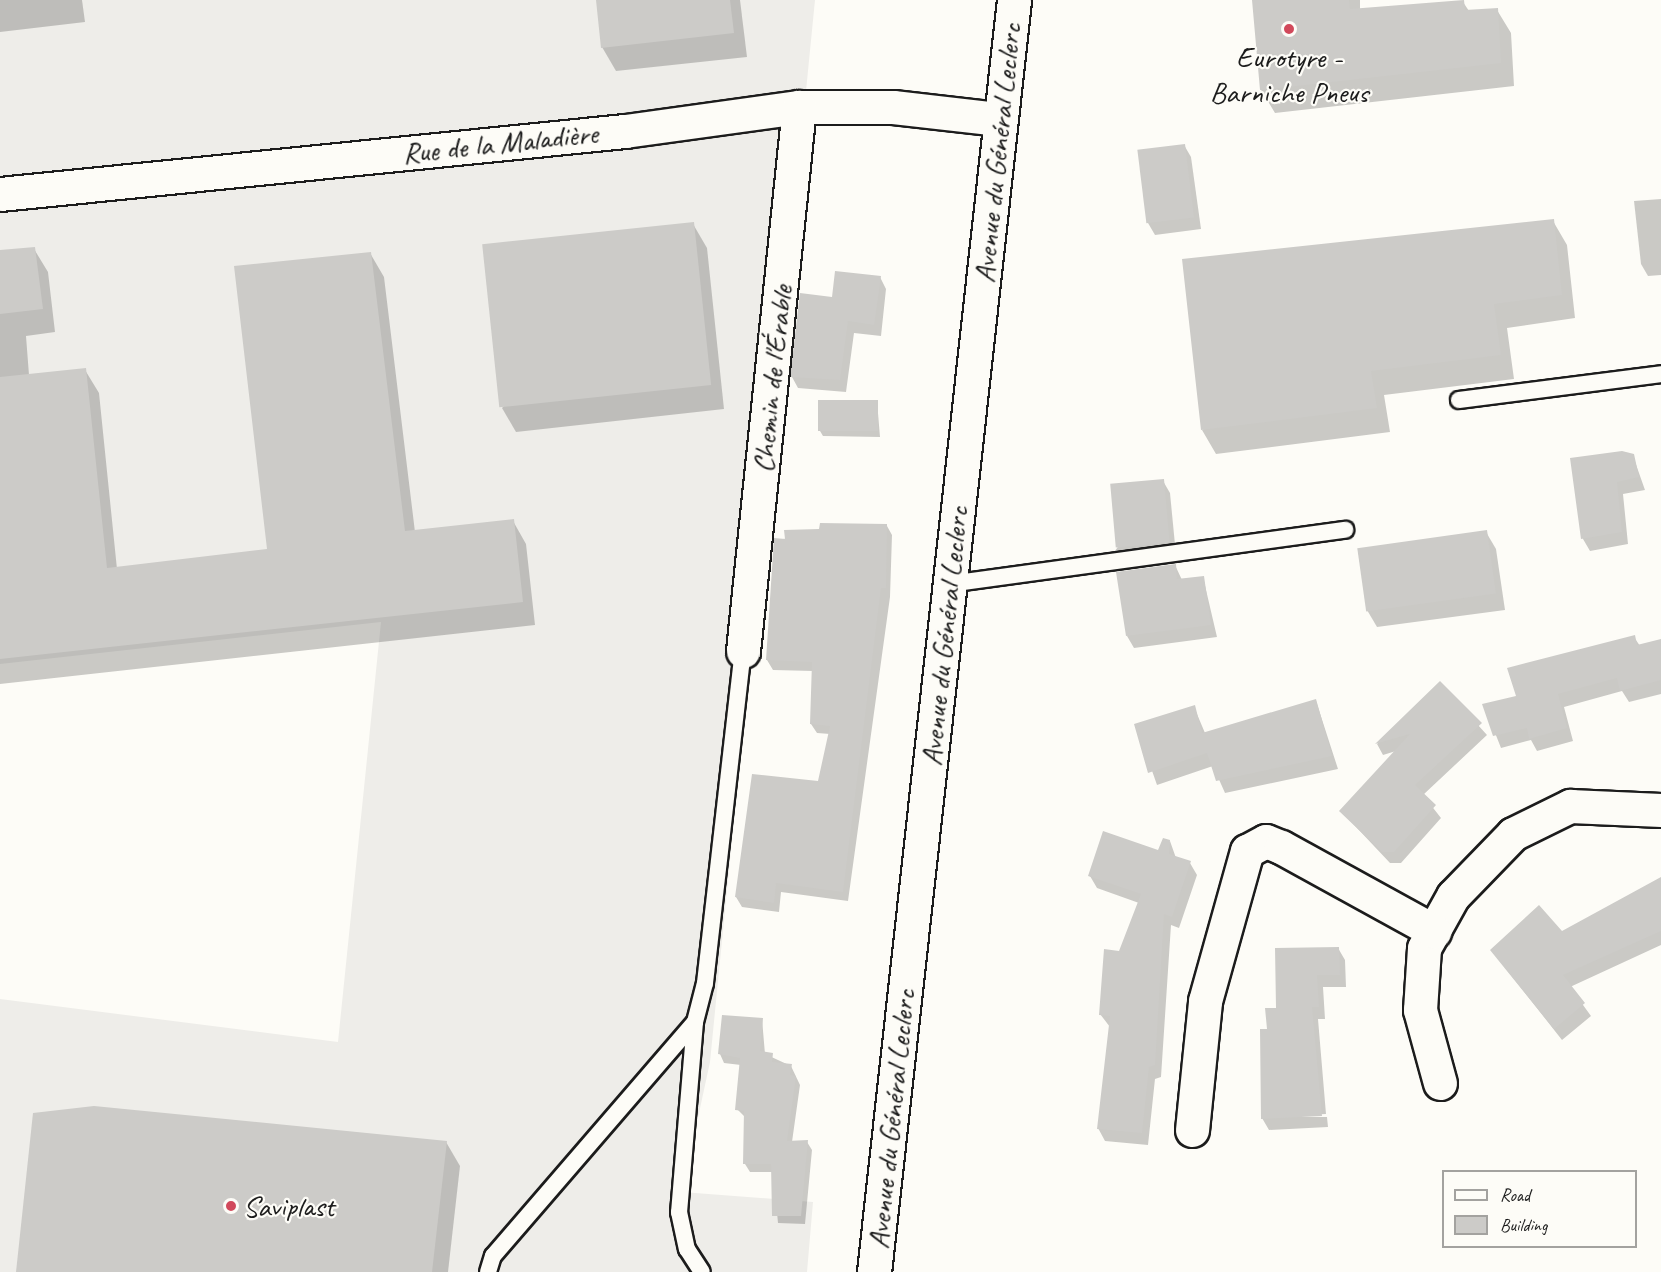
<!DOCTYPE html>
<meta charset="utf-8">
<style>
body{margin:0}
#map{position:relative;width:1661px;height:1272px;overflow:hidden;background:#fdfcf7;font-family:Caveat,sans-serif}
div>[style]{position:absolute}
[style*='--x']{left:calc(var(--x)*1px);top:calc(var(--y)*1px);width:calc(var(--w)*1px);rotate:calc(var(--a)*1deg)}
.built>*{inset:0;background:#eeede9}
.shadow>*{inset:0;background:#0003}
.building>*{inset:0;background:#cccbc8;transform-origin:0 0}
.roads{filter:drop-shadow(2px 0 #1c1c1c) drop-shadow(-2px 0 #1c1c1c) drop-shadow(0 2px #1c1c1c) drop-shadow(0 -2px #1c1c1c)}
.lane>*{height:16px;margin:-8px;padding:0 8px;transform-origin:8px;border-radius:8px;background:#fdfcf7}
.street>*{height:33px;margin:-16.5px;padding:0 16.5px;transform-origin:16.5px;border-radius:16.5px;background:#fdfcf7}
.secondary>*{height:33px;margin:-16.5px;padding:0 16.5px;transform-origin:16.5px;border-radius:16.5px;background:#fdfcf7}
.dots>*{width:16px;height:16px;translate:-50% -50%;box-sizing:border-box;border:3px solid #fdfcf7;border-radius:50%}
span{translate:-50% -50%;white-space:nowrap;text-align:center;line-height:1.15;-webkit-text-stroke:4.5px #fdfcf7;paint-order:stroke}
.poi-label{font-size:30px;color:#1c1c1c}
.left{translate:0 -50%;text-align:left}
.street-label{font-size:30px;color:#1c1c1c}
.legend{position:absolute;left:1442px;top:1170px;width:195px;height:78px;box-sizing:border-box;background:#fdfcf7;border:2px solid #a3a29f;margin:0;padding:8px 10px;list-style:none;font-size:18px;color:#1c1c1c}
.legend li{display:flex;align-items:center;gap:12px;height:30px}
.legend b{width:30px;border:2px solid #a3a29f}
</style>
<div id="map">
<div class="built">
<div style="clip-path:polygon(0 0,815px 0,710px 1062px,682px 1192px,813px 1202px,807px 1272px,0 1272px,0 999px,338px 1042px,381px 622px,0 664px)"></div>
</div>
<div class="shadow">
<div style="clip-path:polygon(0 0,82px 0,85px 22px,0 32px)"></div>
<div style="clip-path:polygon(597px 0,740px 0,747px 57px,616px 71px,602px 47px)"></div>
<div style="clip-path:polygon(1254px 0,1360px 0,1360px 10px,1463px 2px,1469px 11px,1497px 10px,1511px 33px,1514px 86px,1275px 113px,1261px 90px)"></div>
<div style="clip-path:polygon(1184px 145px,1191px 157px,1201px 229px,1155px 235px,1148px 223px)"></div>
<div style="clip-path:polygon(1661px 199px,1661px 275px,1648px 276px,1641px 264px,1634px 201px)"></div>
<div style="clip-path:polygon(1553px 221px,1567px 245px,1575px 318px,1507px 328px,1514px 379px,1384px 395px,1390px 432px,1216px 454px,1202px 430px)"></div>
<div style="clip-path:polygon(693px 224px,707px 248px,724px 409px,516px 432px,502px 408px)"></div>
<div style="clip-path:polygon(34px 249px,48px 272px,55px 332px,26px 336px,29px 375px,85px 370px,99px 393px,117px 569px,268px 551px,370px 253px,384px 277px,415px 532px,513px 521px,526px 544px,535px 625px,0 684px,0 252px)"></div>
<div style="clip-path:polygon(880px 277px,886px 289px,881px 336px,854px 333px,846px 392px,798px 388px,792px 377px,833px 298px)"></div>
<div style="clip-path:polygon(877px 401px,880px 437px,823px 436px,820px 431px)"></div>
<div style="clip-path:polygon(1633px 456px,1645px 490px,1623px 494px,1628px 544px,1590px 551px,1583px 539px,1572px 459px)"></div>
<div style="clip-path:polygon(1163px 481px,1170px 493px,1176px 555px,1122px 563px,1115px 551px)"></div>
<div style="clip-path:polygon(887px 526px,892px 535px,890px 597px,848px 901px,781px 892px,779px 912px,742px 907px,736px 897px,753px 775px,820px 783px,830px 734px,817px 733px,811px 724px,813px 671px,773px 670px,767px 660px,775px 540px)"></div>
<div style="clip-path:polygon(1486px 532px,1496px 549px,1505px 610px,1377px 627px,1367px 610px,1358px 549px)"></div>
<div style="clip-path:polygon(1175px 565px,1182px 580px,1203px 577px,1217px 637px,1134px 648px,1127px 636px)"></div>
<div style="clip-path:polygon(1634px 637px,1640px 646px,1661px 640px,1661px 694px,1629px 702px,1622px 691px,1564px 707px,1573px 741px,1537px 751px,1531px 740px,1501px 748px,1484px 705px,1518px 697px)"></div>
<div style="clip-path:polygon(1440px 683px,1487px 735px,1423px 795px,1441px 818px,1401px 863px,1390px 863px,1341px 811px,1396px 751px,1383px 755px,1377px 744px)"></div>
<div style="clip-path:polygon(1316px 701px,1338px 769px,1225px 793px,1213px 766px,1157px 785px,1136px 725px,1194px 707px,1205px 733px)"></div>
<div style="clip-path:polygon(1170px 841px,1176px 858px,1190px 863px,1197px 875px,1179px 928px,1171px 925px,1161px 1077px,1155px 1079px,1148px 1145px,1105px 1141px,1098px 1128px,1110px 1027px,1100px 1014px,1139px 903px,1097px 888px,1090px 876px,1159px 852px)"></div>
<div style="clip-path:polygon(1661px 879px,1661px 945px,1570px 987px,1591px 1016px,1562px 1040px,1492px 951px,1561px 933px)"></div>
<div style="clip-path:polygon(1338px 948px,1345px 960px,1346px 987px,1323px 987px,1325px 1019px,1318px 1019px,1326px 1114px,1267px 1117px,1327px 1117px,1328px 1127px,1269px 1130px,1262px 1118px,1268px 1031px,1278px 1010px)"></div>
<div style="clip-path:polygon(762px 1019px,765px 1054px,791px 1066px,800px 1085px,792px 1142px,807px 1142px,812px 1150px,805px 1224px,778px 1223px,773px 1172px,750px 1172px,745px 1164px,746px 1118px,737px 1109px,741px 1065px,724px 1063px,720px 1054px)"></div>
<div style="clip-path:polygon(446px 1142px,460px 1166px,448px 1272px,18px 1272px)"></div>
</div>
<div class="building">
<div style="clip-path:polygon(596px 0,730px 0,734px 33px,601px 48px)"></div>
<div style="clip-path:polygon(1252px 0,1349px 0,1350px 9px,1464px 0,1465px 10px,1498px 8px,1501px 63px,1260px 90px)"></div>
<div style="left:1185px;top:144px;width:74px;height:48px;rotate:83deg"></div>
<div style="clip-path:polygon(1554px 219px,1562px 295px,1494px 304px,1501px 355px,1371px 371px,1377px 408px,1201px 430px,1182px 259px)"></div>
<div style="left:694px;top:222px;width:164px;height:213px;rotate:84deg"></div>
<div style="clip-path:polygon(35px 247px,43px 309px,0 314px,0 250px)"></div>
<div style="clip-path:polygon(371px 252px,405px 531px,514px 519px,523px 602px,0 659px,0 377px,86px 368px,107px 568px,267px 549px,234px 266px)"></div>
<div style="clip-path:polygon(835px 271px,881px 276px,874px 325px,848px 321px,840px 380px,790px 377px,800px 293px,832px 297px)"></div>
<div style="left:818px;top:400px;width:60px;height:31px"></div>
<div style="clip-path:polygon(1622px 451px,1634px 454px,1639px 477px,1617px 482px,1622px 532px,1581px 539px,1570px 458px)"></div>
<div style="left:1164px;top:479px;width:64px;height:54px;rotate:85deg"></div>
<div style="clip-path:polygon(820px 523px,887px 524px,886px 588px,881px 588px,843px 892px,776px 883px,774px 903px,735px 897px,752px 774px,818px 781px,830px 726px,810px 724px,812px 662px,766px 660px,774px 538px,785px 539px,784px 530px,819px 529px)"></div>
<div style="left:1487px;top:530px;width:64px;height:131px;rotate:82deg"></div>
<div style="clip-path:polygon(1176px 564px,1177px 579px,1204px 576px,1211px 625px,1126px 636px,1116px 572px)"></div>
<div style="clip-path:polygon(1635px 635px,1637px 645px,1661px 639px,1661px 680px,1620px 691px,1617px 678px,1558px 694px,1567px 728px,1529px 739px,1527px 728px,1493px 736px,1482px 704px,1516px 696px,1507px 668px)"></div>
<div style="clip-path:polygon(1440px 681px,1482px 723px,1415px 785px,1436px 805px,1394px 852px,1382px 852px,1339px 811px,1410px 734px,1375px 744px)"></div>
<div style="clip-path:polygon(1316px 699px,1332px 756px,1216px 781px,1207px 753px,1148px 773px,1134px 724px,1195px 705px,1202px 733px)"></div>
<div style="clip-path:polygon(1103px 831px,1158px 850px,1163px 838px,1170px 840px,1169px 854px,1191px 861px,1172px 917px,1164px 914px,1155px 1065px,1149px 1067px,1142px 1133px,1097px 1129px,1110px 1016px,1099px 1015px,1104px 949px,1119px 951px,1141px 894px,1088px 876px)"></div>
<div style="clip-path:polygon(1661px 877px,1661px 931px,1563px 975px,1585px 1003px,1554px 1029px,1490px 950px,1539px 905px,1562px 931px)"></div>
<div style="clip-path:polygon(1339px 947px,1340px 975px,1317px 975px,1319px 1007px,1312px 1007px,1322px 1116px,1261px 1119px,1260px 1029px,1267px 1029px,1265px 1008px,1276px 1008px,1275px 948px)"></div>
<div style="clip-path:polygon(722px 1015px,763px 1018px,760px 1051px,773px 1053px,772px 1062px,792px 1064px,790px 1075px,796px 1076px,787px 1141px,808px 1140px,801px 1216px,772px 1216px,771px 1164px,743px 1164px,744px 1111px,735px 1110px,740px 1058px,718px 1054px)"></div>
<div style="clip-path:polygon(94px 1106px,447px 1141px,432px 1272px,16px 1272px,33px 1113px)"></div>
</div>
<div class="roads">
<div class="lane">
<div style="--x:1459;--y:400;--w:204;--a:-7.3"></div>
<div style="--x:949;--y:584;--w:400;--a:-7.8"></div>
<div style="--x:695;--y:1022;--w:191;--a:94.8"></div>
<div style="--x:679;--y:1212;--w:38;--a:78"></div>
<div style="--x:687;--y:1249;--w:27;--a:57"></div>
<div style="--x:488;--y:1272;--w:17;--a:-73"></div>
<div style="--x:493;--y:1256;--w:309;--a:-49.2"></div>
<div style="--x:695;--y:1022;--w:40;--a:-75.6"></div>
<div style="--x:705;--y:983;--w:334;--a:-83.5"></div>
</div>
<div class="street">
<div style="--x:0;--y:194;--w:628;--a:-5.76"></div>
<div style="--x:625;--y:131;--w:176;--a:-7.9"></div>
<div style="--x:799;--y:107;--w:94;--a:0"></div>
<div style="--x:893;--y:107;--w:107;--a:6.5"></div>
<div style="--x:743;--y:651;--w:547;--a:-84.12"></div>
<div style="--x:1440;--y:1083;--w:76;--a:-105.3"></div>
<div style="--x:1420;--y:1010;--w:62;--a:-86.3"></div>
<div style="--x:1424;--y:948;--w:60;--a:-60.9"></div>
<div style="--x:1453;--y:896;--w:86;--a:-45.9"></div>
<div style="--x:1513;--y:834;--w:64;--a:-26.2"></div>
<div style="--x:1570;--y:806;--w:91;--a:2.5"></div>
<div style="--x:1192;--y:1130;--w:130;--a:-84.2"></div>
<div style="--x:1205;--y:1001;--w:156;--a:-74.4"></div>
<div style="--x:1247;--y:851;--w:21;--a:-28"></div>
<div style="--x:1266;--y:841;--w:16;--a:22"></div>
<div style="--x:1281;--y:847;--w:175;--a:28.8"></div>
</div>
<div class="secondary">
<div style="--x:874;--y:1272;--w:1280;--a:-83.72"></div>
</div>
</div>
<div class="dots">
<div style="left:1289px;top:29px;background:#d1495b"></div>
<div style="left:231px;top:1206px;background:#d1495b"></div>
</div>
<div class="poi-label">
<span style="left:1289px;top:74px">Eurotyre -<br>Barniche Pneus</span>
<span class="left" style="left:243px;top:1206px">Saviplast</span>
</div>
<div class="street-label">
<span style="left:500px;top:143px;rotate:-6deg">Rue de la Maladière</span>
<span style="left:997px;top:153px;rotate:-84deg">Avenue du Général Leclerc</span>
<span style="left:772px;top:379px;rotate:-84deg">Chemin de l'Érable</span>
<span style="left:944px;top:636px;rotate:-84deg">Avenue du Général Leclerc</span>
<span style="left:891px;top:1119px;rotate:-84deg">Avenue du Général Leclerc</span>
</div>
<ul class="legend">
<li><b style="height:8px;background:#fdfcf7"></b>Road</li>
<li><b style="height:16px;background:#cccbc8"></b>Building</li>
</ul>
</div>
